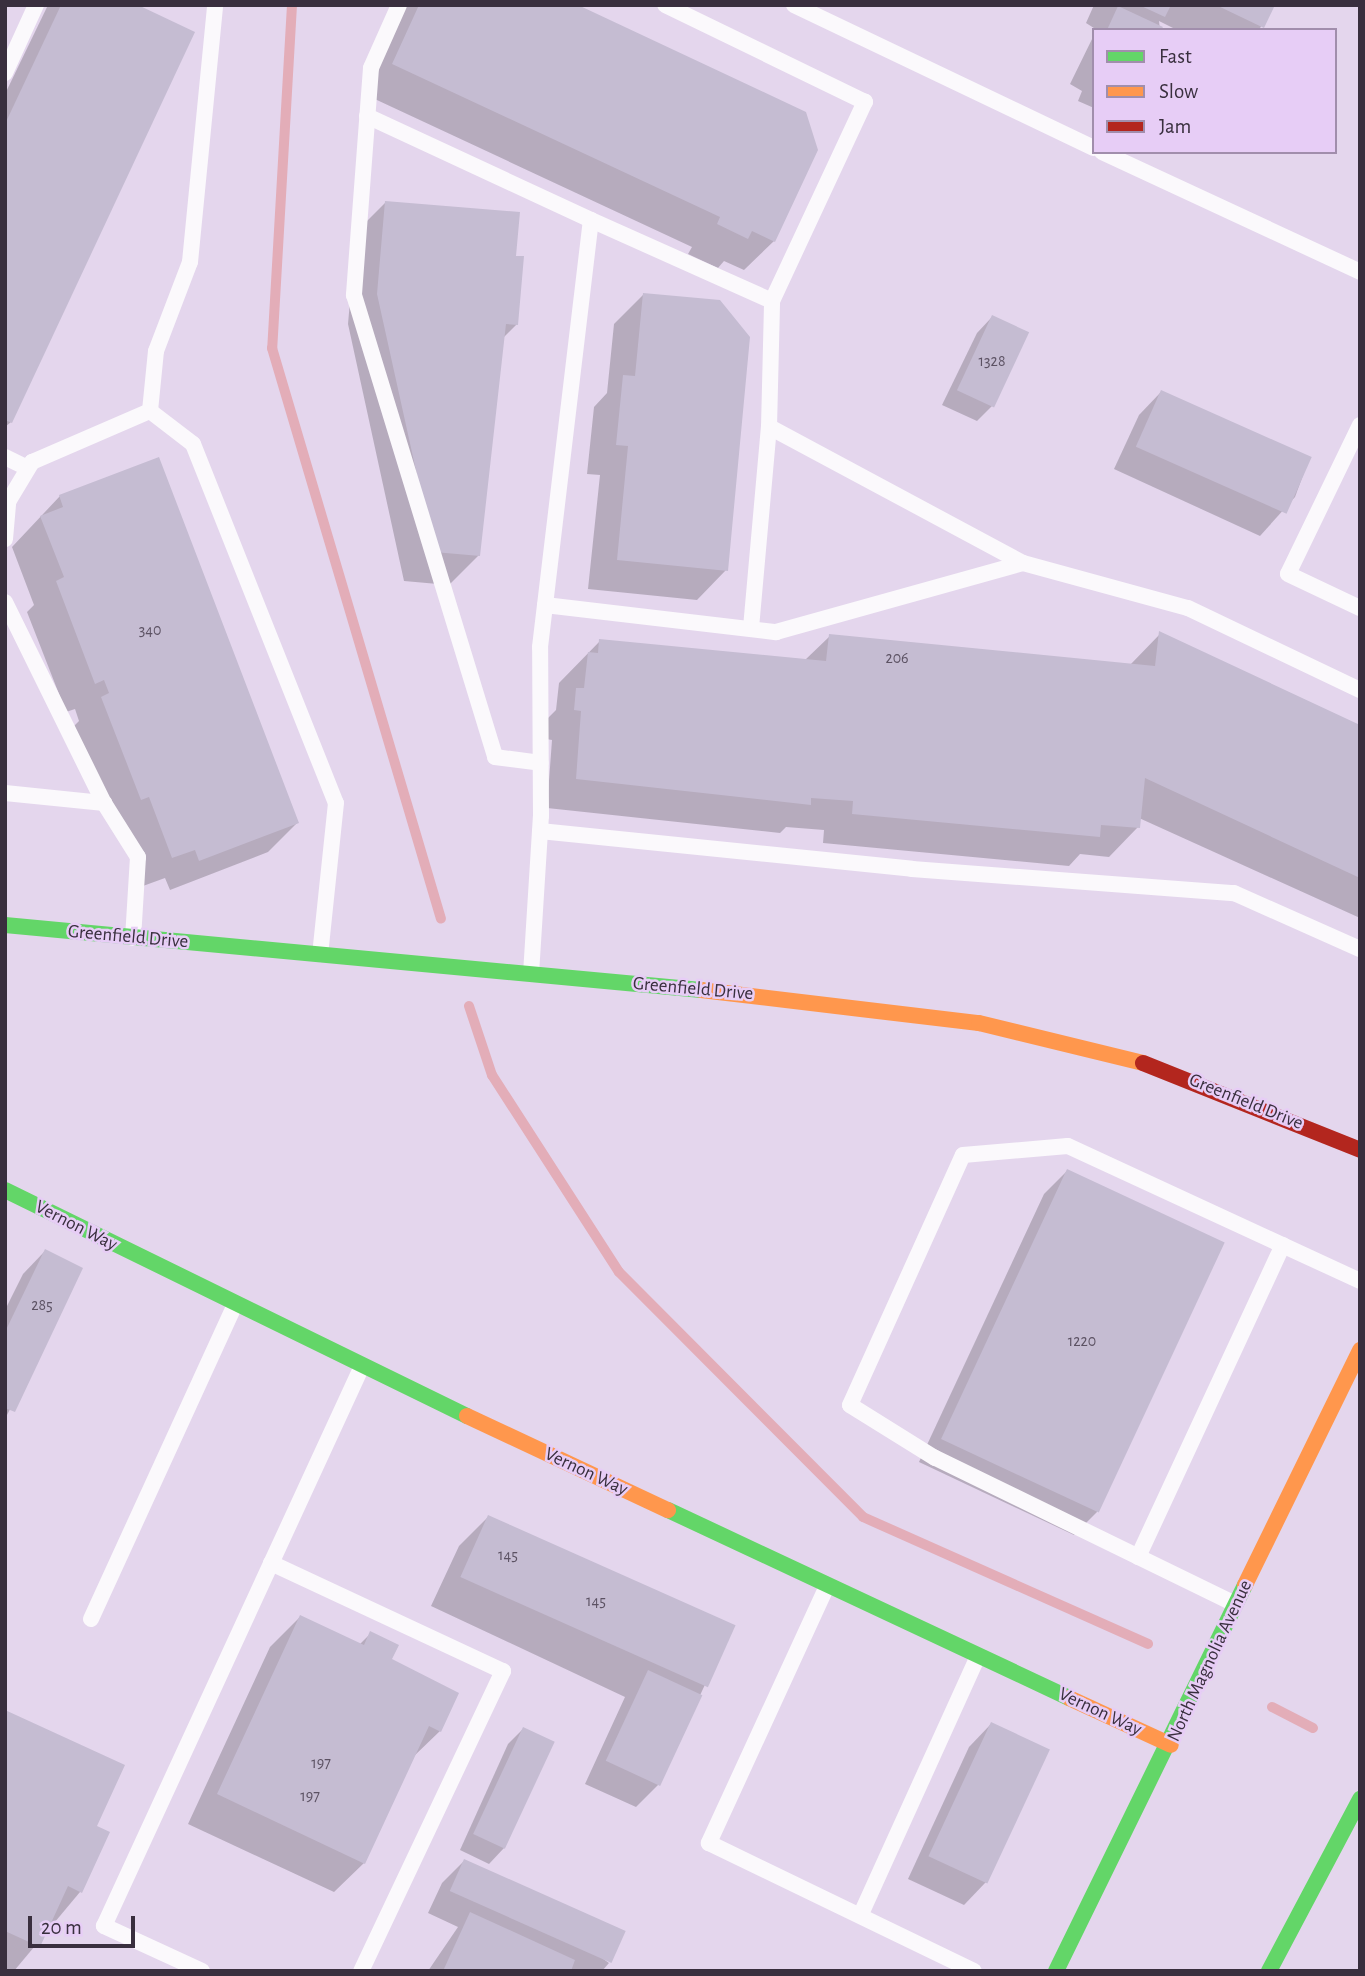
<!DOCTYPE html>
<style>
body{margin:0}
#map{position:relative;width:1365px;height:1976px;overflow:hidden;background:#e4d6ed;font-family:"Alegreya Sans",sans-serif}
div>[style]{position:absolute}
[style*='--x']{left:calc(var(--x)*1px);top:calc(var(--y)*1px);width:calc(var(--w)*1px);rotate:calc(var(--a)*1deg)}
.shadow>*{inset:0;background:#0003}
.stream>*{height:10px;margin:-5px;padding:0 5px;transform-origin:5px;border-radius:5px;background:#e3adb8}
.building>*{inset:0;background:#c5bcd2;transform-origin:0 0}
.lane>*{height:16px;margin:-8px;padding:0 8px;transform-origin:8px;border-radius:8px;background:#fbf9fc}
.fast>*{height:16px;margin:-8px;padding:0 8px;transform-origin:8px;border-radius:8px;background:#63d668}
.slow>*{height:16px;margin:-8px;padding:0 8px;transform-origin:8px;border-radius:8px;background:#ff974d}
.jam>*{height:16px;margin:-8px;padding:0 8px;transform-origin:8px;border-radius:8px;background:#b3261e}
span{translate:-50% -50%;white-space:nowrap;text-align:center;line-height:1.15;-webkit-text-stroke:5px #e7cdf6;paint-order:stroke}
.number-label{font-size:16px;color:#5c5263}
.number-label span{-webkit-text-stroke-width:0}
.street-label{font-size:19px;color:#392f3e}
.frame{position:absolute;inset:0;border:7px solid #392f3e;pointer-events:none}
.legend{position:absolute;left:1092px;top:28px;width:245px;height:126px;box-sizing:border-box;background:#e7cdf6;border:2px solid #a18eac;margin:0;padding:9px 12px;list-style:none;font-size:21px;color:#392f3e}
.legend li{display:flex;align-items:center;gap:14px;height:35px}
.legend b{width:35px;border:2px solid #a18eac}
.scale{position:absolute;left:28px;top:1916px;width:107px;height:32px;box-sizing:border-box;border:4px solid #392f3e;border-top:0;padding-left:9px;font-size:21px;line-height:24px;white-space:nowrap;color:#392f3e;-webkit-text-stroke:5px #e7cdf6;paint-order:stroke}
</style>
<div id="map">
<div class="shadow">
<div style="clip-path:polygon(134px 5px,11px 422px,5px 427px,5px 94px,48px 5px)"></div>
<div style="clip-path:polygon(405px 5px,574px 5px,774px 241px,744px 270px,724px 261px,718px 268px,688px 254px,692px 247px,364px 94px)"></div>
<div style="clip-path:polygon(1094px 5px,1273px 5px,1259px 30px,1177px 30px,1159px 21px,1160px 30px,1097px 30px,1086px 23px)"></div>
<div style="clip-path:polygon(1094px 35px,1094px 108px,1078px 101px,1082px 91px,1070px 84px)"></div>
<div style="clip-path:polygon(386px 202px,514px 257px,517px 324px,502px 339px,479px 555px,449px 585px,404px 581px,348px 324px,356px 232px)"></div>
<div style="clip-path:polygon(643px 295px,726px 570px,697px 600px,588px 589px,600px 475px,587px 474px,594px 407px,607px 393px,614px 324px)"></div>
<div style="clip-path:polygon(992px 317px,992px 406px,977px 421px,942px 405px,977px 333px)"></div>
<div style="clip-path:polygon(1161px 392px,1309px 459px,1295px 497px,1260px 536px,1114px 469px,1139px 415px)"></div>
<div style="clip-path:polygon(60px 496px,297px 823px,268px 852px,170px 890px,165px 878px,143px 886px,72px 728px,79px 721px,75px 709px,66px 712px,27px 612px,34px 605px,12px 547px)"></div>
<div style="clip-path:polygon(1160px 634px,1360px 727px,1360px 918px,1139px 818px,1138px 827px,1109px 857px,1080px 854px,1069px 866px,823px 843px,824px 830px,786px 827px,780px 833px,547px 808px,552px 740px,546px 739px,547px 719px,556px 710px,559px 683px,600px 641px,805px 660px,830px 636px,1130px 665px)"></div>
<div style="clip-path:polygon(1067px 1171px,1097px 1512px,1074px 1535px,919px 1462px,1044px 1194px)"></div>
<div style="clip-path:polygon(45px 1251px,81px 1269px,5px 1419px,5px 1310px,23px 1274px)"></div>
<div style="clip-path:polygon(488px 1517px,732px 1627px,658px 1785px,636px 1807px,585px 1784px,625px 1697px,431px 1606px,459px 1546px)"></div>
<div style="clip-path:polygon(300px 1617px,359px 1645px,371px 1633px,440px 1731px,412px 1758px,364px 1863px,334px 1892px,188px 1824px,270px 1647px)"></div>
<div style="clip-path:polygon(5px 1712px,94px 1827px,80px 1892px,14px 1971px,5px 1971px)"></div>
<div style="clip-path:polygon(991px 1724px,986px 1882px,964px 1905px,908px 1879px,969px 1747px)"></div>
<div style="clip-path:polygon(523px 1729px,553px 1742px,504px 1848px,489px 1864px,460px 1850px,508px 1744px)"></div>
<div style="clip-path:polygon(464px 1861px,609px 1963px,602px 1971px,428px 1971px,458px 1927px,428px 1913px,442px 1883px)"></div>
</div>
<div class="stream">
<div style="--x:292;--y:5;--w:344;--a:93.3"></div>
<div style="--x:272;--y:348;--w:595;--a:73.51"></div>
<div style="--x:469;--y:1006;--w:73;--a:71.6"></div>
<div style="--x:492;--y:1075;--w:234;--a:57.2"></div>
<div style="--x:619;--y:1272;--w:346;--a:45.1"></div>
<div style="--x:863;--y:1517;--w:312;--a:24"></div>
<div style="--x:1272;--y:1707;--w:46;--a:27.1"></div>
</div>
<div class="building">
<div style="clip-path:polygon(61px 5px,138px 5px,195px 32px,12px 423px,5px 420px,5px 124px)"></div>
<div style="clip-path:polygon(419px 5px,578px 5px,806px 112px,818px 150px,775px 242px,752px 231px,748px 239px,717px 224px,720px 217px,392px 64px)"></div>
<div style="clip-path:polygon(1139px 5px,1171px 5px,1165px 17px)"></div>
<div style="clip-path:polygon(1216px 5px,1275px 5px,1264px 28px)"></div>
<div style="clip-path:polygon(1118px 6px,1163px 27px,1161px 30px,1107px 30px)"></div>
<div style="clip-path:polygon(385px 201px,520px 212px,516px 256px,524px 256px,518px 325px,506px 324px,480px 556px,434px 552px,377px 294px)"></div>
<div style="clip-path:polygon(643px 293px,720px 300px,750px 337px,728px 571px,617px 560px,628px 446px,616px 445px,623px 375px,635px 376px)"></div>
<div style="left:992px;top:315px;width:41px;height:83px;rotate:25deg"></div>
<div style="left:1161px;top:390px;width:165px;height:62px;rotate:24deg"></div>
<div style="clip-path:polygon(159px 457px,299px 823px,199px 861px,195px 850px,172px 858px,149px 797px,141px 800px,101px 697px,109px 693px,104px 680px,95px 684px,56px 581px,64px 577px,40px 516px,63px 507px,59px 495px)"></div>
<div style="clip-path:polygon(1159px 631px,1360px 725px,1360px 878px,1145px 778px,1140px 828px,1101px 825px,1100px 837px,852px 814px,853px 801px,811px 798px,811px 805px,576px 779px,581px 711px,574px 710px,576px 688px,584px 688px,588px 652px,598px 653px,599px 639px,826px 661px,829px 634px,1155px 666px)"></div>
<div style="left:1067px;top:1169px;width:174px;height:298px;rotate:25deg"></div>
<div style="clip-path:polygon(45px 1249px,83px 1268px,15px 1412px,5px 1408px,5px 1332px)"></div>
<div style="left:488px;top:1515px;width:271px;height:68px;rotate:24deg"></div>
<div style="clip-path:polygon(300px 1615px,364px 1645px,370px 1631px,399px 1645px,392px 1659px,459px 1693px,441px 1732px,429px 1726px,365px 1864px,217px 1794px)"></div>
<div style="left:648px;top:1670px;width:60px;height:100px;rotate:25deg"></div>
<div style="clip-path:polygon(5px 1710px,125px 1765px,97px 1826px,110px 1832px,82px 1893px,68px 1886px,40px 1947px,5px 1931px)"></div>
<div style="left:991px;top:1722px;width:65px;height:148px;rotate:25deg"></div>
<div style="left:523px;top:1727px;width:35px;height:118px;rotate:25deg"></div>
<div style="left:464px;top:1859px;width:177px;height:35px;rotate:24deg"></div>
<div style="clip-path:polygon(470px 1912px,575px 1960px,571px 1971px,443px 1971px)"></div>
</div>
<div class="lane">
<div style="--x:399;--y:5;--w:69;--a:114"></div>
<div style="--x:371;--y:68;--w:228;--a:94.3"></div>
<div style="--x:354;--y:295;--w:483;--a:73"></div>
<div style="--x:495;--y:757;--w:46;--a:7.4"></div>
<div style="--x:794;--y:5;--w:332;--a:25.5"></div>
<div style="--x:5;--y:73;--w:75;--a:-65.5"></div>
<div style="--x:367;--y:116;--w:247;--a:24.9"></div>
<div style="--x:1102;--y:152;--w:285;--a:24.9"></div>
<div style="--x:150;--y:411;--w:54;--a:37.5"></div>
<div style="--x:193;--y:444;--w:386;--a:68.3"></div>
<div style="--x:336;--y:803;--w:152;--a:96"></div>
<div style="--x:1360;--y:425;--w:165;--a:115.8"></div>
<div style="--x:1288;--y:574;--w:80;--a:25.3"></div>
<div style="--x:5;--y:457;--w:25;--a:26"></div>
<div style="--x:5;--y:539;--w:37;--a:-85"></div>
<div style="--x:8;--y:502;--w:47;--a:-59"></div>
<div style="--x:32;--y:462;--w:129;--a:-23.4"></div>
<div style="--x:150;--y:411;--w:60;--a:-84.3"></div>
<div style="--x:156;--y:351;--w:95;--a:-69.1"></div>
<div style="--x:190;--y:262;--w:258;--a:-84.4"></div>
<div style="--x:1023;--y:563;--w:171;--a:15.3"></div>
<div style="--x:1188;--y:608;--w:191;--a:25.5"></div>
<div style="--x:5;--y:602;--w:224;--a:63.8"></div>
<div style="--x:545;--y:605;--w:233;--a:6.7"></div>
<div style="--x:776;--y:632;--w:256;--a:-15.6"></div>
<div style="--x:1023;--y:563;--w:288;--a:-151.8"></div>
<div style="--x:769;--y:427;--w:126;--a:-88.6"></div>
<div style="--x:751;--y:628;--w:202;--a:-84.9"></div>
<div style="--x:5;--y:793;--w:100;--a:5.8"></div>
<div style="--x:104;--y:803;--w:64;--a:57.8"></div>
<div style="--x:138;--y:857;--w:81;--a:93.5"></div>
<div style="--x:540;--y:831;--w:374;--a:5.8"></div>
<div style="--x:912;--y:869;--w:323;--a:4.3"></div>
<div style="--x:1234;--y:893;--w:138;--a:24"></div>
<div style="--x:531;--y:974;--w:158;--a:-86.4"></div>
<div style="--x:541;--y:816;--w:169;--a:-90.3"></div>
<div style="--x:540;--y:647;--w:430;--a:-83.2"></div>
<div style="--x:591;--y:220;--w:198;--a:24.1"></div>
<div style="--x:772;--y:301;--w:220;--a:-65"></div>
<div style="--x:865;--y:102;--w:222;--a:-154.1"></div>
<div style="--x:1138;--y:1557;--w:344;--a:-65.1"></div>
<div style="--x:271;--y:1563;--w:256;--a:25"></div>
<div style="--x:503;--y:1671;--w:332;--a:115.3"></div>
<div style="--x:827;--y:1586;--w:283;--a:114.7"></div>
<div style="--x:709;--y:1843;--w:294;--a:25.8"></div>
<div style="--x:1235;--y:1604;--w:334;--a:-154"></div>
<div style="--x:935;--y:1458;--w:100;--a:-148.1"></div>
<div style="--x:850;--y:1405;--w:274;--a:-65.7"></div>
<div style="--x:963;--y:1155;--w:105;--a:-4.9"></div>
<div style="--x:1068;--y:1146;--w:322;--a:24.8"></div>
<div style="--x:91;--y:1619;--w:345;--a:-65.4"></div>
<div style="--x:861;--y:1914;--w:283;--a:-65.6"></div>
<div style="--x:202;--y:1971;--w:108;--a:-155.3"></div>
<div style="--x:104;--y:1926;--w:617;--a:-65.26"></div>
</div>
<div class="fast">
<div style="--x:5;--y:925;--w:699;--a:5.34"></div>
<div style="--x:5;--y:1190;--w:514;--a:26.07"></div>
<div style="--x:668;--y:1510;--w:443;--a:25.1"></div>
<div style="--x:1056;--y:1971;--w:430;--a:-63.9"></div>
<div style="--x:1269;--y:1971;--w:195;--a:-62.1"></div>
</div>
<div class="slow">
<div style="--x:701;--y:990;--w:280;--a:6.8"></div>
<div style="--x:979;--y:1023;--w:169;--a:13.7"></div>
<div style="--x:467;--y:1416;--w:222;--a:25.1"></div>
<div style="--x:1245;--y:1585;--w:262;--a:-63.9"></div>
<div style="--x:1069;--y:1698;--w:112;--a:24.7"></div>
</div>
<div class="jam">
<div style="--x:1143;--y:1063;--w:234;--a:21.8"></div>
</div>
<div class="number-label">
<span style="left:992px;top:361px">1328</span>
<span style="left:150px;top:630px">340</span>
<span style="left:897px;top:658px">206</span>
<span style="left:42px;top:1305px">285</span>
<span style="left:1082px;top:1341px">1220</span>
<span style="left:508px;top:1555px">145</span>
<span style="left:596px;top:1601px">145</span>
<span style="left:321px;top:1763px">197</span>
<span style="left:310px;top:1796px">197</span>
</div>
<div class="street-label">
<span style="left:128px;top:937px;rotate:5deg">Greenfield Drive</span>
<span style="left:693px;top:989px;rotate:5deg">Greenfield Drive</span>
<span style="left:1246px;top:1102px;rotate:22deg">Greenfield Drive</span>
<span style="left:76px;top:1226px;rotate:27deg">Vernon Way</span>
<span style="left:586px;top:1472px;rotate:25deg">Vernon Way</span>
<span style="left:1210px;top:1661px;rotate:-65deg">North Magnolia Avenue</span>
<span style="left:1100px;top:1712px;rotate:25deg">Vernon Way</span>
</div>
<div class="frame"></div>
<ul class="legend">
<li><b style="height:9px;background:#63d668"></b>Fast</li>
<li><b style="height:9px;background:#ff974d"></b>Slow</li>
<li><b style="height:9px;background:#b3261e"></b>Jam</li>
</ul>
<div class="scale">20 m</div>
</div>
